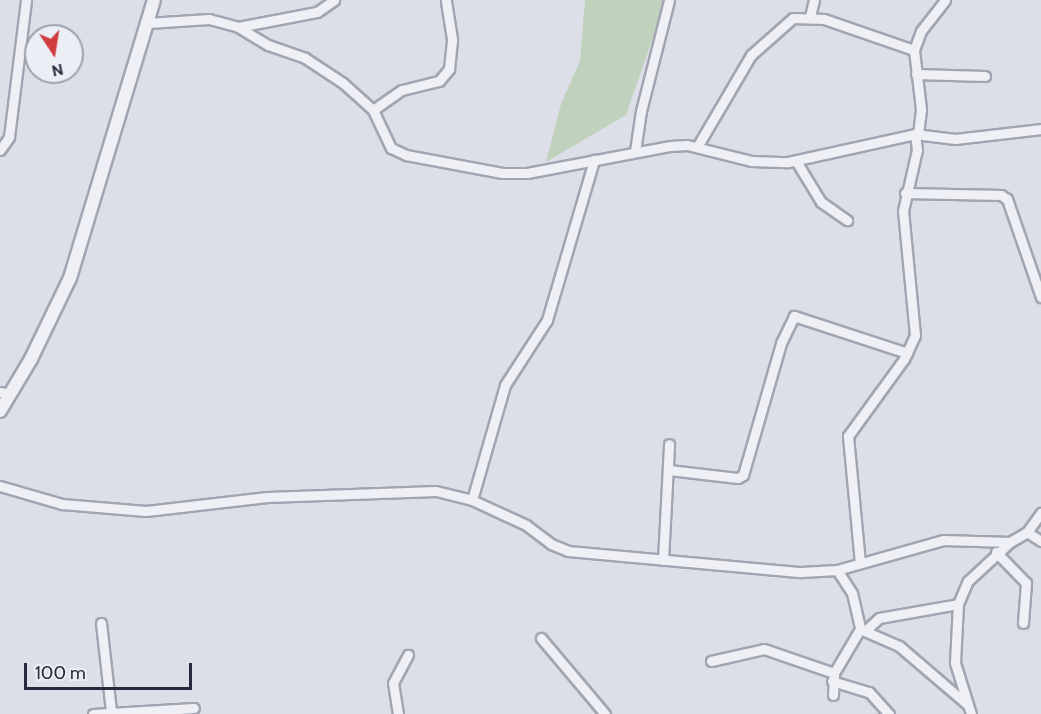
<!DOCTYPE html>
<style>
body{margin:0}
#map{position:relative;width:1041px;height:714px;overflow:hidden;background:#dcdfe7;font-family:Cabin,sans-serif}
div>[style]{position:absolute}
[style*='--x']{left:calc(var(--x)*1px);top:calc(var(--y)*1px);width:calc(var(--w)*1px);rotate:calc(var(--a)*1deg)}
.green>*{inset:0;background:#c0d1bd}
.roads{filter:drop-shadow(2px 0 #a2a5b1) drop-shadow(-2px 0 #a2a5b1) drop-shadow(0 2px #a2a5b1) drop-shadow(0 -2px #a2a5b1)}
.minor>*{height:9px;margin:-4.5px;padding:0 4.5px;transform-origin:4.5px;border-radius:4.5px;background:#eff0f5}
.tertiary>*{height:12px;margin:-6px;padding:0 6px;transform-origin:6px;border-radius:6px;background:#eff0f5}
span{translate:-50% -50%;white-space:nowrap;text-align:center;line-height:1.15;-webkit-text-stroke:6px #eceef5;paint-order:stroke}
.north{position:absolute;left:24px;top:24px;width:60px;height:60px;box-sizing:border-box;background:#eceef5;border:2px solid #9da0ab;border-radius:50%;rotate:168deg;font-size:16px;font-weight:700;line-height:24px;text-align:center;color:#262b3d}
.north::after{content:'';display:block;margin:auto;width:21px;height:27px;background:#d03d41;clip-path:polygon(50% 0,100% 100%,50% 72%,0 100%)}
.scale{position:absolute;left:24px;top:663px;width:168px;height:27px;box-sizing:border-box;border:3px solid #262b3d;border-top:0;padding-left:8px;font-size:18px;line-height:21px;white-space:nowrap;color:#262b3d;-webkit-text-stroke:4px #eceef5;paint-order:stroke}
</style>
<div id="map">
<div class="green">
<div style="clip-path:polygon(585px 0,666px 0,626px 115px,546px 162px,561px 104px,580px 61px)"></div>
</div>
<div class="roads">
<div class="minor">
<div style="--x:810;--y:16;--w:16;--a:-76"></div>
<div style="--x:148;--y:23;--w:61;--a:-3.8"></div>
<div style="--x:209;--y:19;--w:30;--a:15"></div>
<div style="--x:238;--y:27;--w:35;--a:31"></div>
<div style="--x:268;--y:45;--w:39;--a:19"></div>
<div style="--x:305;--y:58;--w:45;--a:33.3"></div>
<div style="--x:343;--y:83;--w:40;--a:42"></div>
<div style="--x:373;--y:110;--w:42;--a:64.7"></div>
<div style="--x:391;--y:148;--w:17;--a:25"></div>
<div style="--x:406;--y:155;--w:98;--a:10.6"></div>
<div style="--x:502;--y:173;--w:25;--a:0"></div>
<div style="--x:527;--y:173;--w:146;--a:-10.7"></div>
<div style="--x:670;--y:146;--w:17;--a:-3"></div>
<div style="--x:687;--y:145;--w:66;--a:14"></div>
<div style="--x:751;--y:161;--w:37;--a:2"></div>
<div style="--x:788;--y:162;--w:130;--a:-12.4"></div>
<div style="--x:915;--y:134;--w:40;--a:7.1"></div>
<div style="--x:955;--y:139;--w:87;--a:-6.6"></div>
<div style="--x:238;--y:27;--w:80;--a:-10.8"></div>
<div style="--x:317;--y:12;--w:21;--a:-35"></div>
<div style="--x:916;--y:74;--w:69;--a:1.7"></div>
<div style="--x:373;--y:110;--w:35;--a:-35"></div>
<div style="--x:402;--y:90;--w:38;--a:-14"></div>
<div style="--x:439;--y:81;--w:16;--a:-50"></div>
<div style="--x:449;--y:69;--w:30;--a:-84"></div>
<div style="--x:452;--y:39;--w:39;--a:-99"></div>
<div style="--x:918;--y:134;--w:25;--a:-83"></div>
<div style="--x:921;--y:109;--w:59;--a:-96.8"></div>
<div style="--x:914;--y:50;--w:20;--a:-70"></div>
<div style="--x:921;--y:31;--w:39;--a:-52"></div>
<div style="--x:697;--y:147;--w:107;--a:-59.6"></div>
<div style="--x:751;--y:55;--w:56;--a:-41.4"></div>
<div style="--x:793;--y:18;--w:31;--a:2"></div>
<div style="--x:824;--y:19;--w:95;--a:19"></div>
<div style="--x:0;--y:150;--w:16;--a:-55"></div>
<div style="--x:9;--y:137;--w:138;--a:-82.9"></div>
<div style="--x:635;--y:151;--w:40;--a:-81.5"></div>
<div style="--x:641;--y:111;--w:114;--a:-75.8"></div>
<div style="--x:796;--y:161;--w:48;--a:58.6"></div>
<div style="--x:821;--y:202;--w:32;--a:35"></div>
<div style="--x:905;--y:193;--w:96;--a:1.2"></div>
<div style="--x:1001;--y:195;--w:7;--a:34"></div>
<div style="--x:1007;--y:199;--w:104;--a:70.9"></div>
<div style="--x:0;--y:392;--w:10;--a:11"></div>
<div style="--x:669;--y:470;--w:69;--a:6.6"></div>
<div style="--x:738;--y:478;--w:6;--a:-31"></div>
<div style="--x:743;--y:475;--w:137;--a:-73.9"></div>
<div style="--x:781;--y:343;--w:30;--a:-64"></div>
<div style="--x:794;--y:316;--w:119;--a:18.1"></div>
<div style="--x:0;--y:486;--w:65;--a:16.2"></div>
<div style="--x:62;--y:504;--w:84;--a:4.8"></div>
<div style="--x:146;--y:511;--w:122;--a:-6.6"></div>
<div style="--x:267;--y:497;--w:169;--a:-2"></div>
<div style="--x:436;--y:491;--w:37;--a:14"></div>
<div style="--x:472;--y:500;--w:60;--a:24.8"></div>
<div style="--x:526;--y:525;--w:31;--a:37"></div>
<div style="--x:551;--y:544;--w:18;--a:22"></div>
<div style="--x:568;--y:551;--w:234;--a:5.2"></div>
<div style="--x:801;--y:572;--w:36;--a:-3"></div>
<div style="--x:837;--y:570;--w:110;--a:-15.8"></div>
<div style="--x:943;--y:540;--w:67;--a:1.7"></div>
<div style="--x:1010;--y:542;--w:20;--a:-30"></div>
<div style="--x:1027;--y:532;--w:24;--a:-54"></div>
<div style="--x:472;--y:500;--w:120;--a:-74"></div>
<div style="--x:505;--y:385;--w:77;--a:-57.1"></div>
<div style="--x:547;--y:320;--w:167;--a:-73.6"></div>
<div style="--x:1027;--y:532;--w:17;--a:33"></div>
<div style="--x:996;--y:552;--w:43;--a:45.9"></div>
<div style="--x:1026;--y:583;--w:40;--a:94.3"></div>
<div style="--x:663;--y:560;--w:116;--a:-87"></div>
<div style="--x:860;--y:563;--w:128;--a:-95.4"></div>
<div style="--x:848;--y:436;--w:95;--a:-54"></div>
<div style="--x:904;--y:359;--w:26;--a:-65"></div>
<div style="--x:915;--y:335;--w:125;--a:-95.5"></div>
<div style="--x:903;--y:211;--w:63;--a:-77.1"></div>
<div style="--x:917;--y:150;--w:16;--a:-97"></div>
<div style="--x:837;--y:570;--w:27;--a:57"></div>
<div style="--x:852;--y:593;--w:37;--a:77"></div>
<div style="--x:860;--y:629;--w:43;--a:23.6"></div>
<div style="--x:899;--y:646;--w:89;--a:40.5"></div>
<div style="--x:101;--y:623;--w:89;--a:83.5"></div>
<div style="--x:865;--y:631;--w:19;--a:-43"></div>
<div style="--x:879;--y:618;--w:80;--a:-10"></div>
<div style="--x:541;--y:638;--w:99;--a:49.9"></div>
<div style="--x:711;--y:661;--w:54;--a:-12.8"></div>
<div style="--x:764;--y:649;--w:74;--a:18.9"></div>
<div style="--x:832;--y:681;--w:39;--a:17"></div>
<div style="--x:869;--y:692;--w:30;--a:48"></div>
<div style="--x:833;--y:695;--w:22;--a:-87"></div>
<div style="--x:834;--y:673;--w:51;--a:-59.4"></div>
<div style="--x:93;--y:714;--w:101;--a:-3.4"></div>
<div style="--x:398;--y:714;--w:31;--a:-99"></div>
<div style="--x:393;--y:683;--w:32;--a:-62"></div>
<div style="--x:971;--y:714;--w:53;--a:-107.4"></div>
<div style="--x:955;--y:663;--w:59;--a:-87.1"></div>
<div style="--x:958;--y:604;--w:25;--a:-67"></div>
<div style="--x:968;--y:581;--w:54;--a:-42.8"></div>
</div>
<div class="tertiary">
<div style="--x:0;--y:411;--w:61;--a:-59.2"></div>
<div style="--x:31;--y:359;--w:90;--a:-64.3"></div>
<div style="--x:70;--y:278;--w:290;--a:-73.2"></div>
</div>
</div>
<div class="north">N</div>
<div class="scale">100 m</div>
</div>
